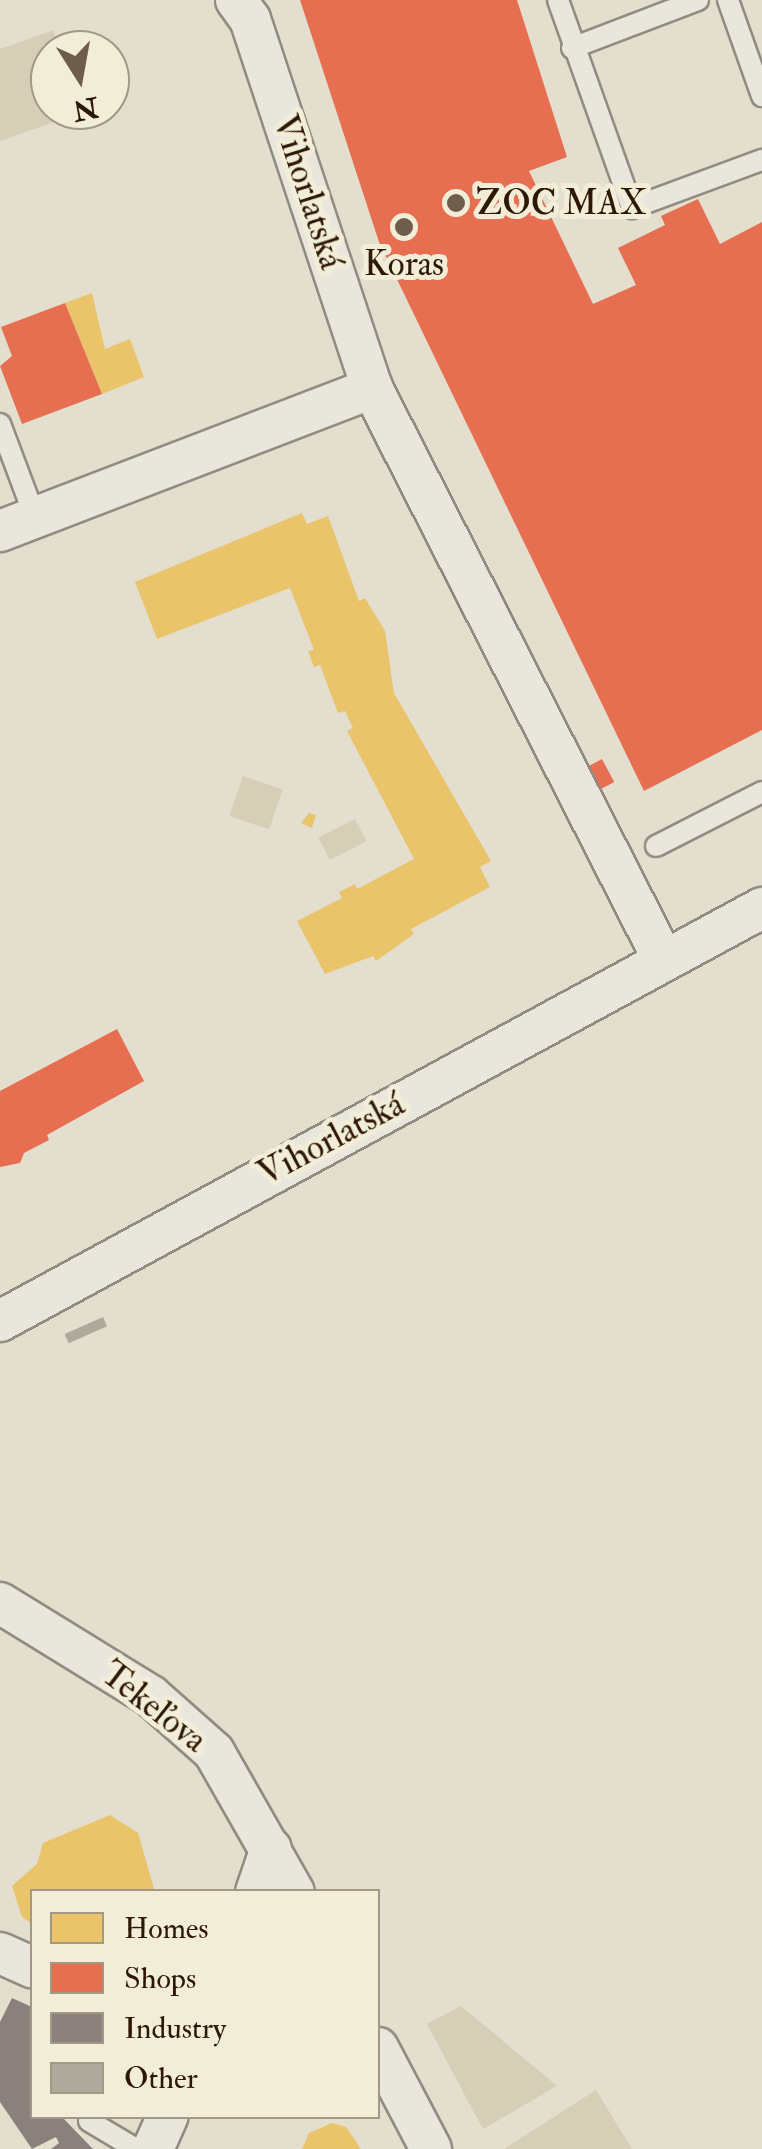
<!DOCTYPE html>
<meta charset="utf-8">
<style>
body{margin:0}
#map{position:relative;width:762px;height:2149px;overflow:hidden;background:#e3decd;font-family:"IM FELL Double Pica",serif}
div>[style]{position:absolute}
[style*='--x']{left:calc(var(--x)*1px);top:calc(var(--y)*1px);width:calc(var(--w)*1px);rotate:calc(var(--a)*1deg)}
.green>*{inset:0;background:#d6ceb6;transform-origin:0 0}
.homes>*{inset:0;background:#e9c46a}
.shops>*{inset:0;background:#e76f51;transform-origin:0 0}
.industry>*{inset:0;background:#8a817c}
.building>*{inset:0;background:#aea99d;transform-origin:0 0}
.roads{filter:drop-shadow(2px 0 #928c80) drop-shadow(-2px 0 #928c80) drop-shadow(0 2px #928c80) drop-shadow(0 -2px #928c80)}
.lane>*{height:20px;margin:-10px;padding:0 10px;transform-origin:10px;border-radius:10px;background:#e9e6de}
.street>*{height:40px;margin:-20px;padding:0 20px;transform-origin:20px;border-radius:20px;background:#e9e6de}
.dots>*{width:28px;height:28px;translate:-50% -50%;box-sizing:border-box;border:5px solid #f2edd9;border-radius:50%}
span{translate:-50% -50%;white-space:nowrap;text-align:center;line-height:1.15;-webkit-text-stroke:10px #f2edd9;paint-order:stroke}
.street-label{font-size:35px;color:#2d1803}
.poi-label{font-size:35px;color:#2d1803}
.left{translate:0 -50%;text-align:left}
.legend{position:absolute;left:30px;top:1889px;width:350px;height:230px;box-sizing:border-box;background:#f2edd9;border:2px solid #a39883;margin:0;padding:12px 18px;list-style:none;font-size:30px;color:#2d1803}
.legend li{display:flex;align-items:center;gap:20px;height:50px}
.legend b{width:50px;border:2px solid #a39883}
.north{position:absolute;left:30px;top:30px;width:100px;height:100px;box-sizing:border-box;background:#f2edd9;border:2px solid #a39883;border-radius:50%;rotate:169deg;font-size:28px;font-weight:700;line-height:40px;text-align:center;color:#2d1803}
.north::after{content:'';display:block;margin:auto;width:35px;height:45px;background:#6d5d4a;clip-path:polygon(50% 0,100% 100%,50% 72%,0 100%)}
</style>
<div id="map">
<div class="green">
<div style="clip-path:polygon(54px 30px,58px 50px,50px 50px,50px 110px,80px 113px,0 141px,0 49px)"></div>
<div style="left:243px;top:776px;width:42px;height:42px;rotate:19deg"></div>
<div style="left:355px;top:819px;width:25px;height:41px;rotate:63deg"></div>
<div style="clip-path:polygon(461px 2006px,557px 2086px,483px 2129px,427px 2024px)"></div>
<div style="clip-path:polygon(596px 2090px,632px 2149px,504px 2149px)"></div>
</div>
<div class="homes">
<div style="clip-path:polygon(92px 293px,105px 349px,130px 339px,144px 377px,102px 394px,65px 303px)"></div>
<div style="clip-path:polygon(302px 513px,307px 524px,328px 516px,359px 601px,365px 598px,385px 631px,394px 693px,491px 861px,480px 867px,490px 887px,411px 929px,414px 934px,376px 961px,373px 956px,325px 974px,297px 921px,342px 898px,339px 892px,355px 884px,357px 889px,414px 859px,347px 731px,353px 728px,345px 711px,338px 713px,320px 665px,314px 667px,308px 651px,314px 650px,290px 588px,157px 639px,135px 582px)"></div>
<div style="clip-path:polygon(309px 813px,316px 815px,312px 828px,301px 823px)"></div>
<div style="clip-path:polygon(110px 1815px,138px 1833px,155px 1892px,32px 1892px,32px 1924px,22px 1917px,12px 1886px,37px 1864px,43px 1843px)"></div>
<div style="clip-path:polygon(332px 2123px,346px 2127px,361px 2149px,302px 2149px,309px 2133px)"></div>
</div>
<div class="shops">
<div style="clip-path:polygon(300px 0,517px 0,567px 157px,529px 171px,593px 304px,636px 285px,618px 248px,665px 225px,661px 216px,698px 199px,720px 244px,762px 222px,762px 730px,644px 791px,379px 242px)"></div>
<div style="clip-path:polygon(65px 303px,102px 394px,22px 424px,0 366px,12px 356px,1px 327px)"></div>
<div style="left:602px;top:759px;width:26px;height:17px;rotate:62deg"></div>
<div style="clip-path:polygon(117px 1029px,144px 1081px,47px 1135px,49px 1140px,24px 1153px,20px 1163px,0 1167px,0 1091px)"></div>
</div>
<div class="industry">
<div style="clip-path:polygon(12px 1998px,32px 2007px,32px 2116px,61px 2116px,93px 2149px,51px 2149px,59px 2143px,56px 2137px,32px 2149px,0 2102px,0 2022px)"></div>
</div>
<div class="building">
<div style="left:103px;top:1317px;width:10px;height:42px;rotate:66deg"></div>
</div>
<div class="roads">
<div class="lane">
<div style="--x:558;--y:0;--w:221;--a:70.4"></div>
<div style="--x:632;--y:208;--w:139;--a:-20.3"></div>
<div style="--x:728;--y:0;--w:102;--a:70.5"></div>
<div style="--x:572;--y:48;--w:135;--a:-20.9"></div>
<div style="--x:0;--y:424;--w:99;--a:69.4"></div>
<div style="--x:656;--y:846;--w:119;--a:-27"></div>
<div style="--x:89;--y:2121;--w:55;--a:30.8"></div>
</div>
<div class="street">
<div style="--x:236;--y:0;--w:24;--a:54"></div>
<div style="--x:250;--y:19;--w:389;--a:71.7"></div>
<div style="--x:372;--y:388;--w:643;--a:63"></div>
<div style="--x:0;--y:531;--w:399;--a:-21"></div>
<div style="--x:0;--y:1321;--w:867;--a:-28.46"></div>
<div style="--x:0;--y:1603;--w:177;--a:31.6"></div>
<div style="--x:151;--y:1696;--w:84;--a:41.6"></div>
<div style="--x:214;--y:1752;--w:161;--a:60.3"></div>
<div style="--x:256;--y:1892;--w:46;--a:-71.2"></div>
<div style="--x:0;--y:1953;--w:35;--a:24"></div>
<div style="--x:378;--y:2048;--w:114;--a:62.3"></div>
<div style="--x:153;--y:2149;--w:36;--a:-66"></div>
</div>
</div>
<div class="dots">
<div style="left:456px;top:203px;background:#6d5d4a"></div>
<div style="left:404px;top:227px;background:#6d5d4a"></div>
</div>
<div class="street-label">
<span style="left:308px;top:192px;rotate:72deg">Vihorlatská</span>
<span style="left:331px;top:1139px;rotate:-28deg">Vihorlatská</span>
<span style="left:154px;top:1707px;rotate:38deg">Tekeľova</span>
</div>
<div class="poi-label">
<span class="left" style="left:476px;top:203px">ZOC MAX</span>
<span style="left:404px;top:264px">Koras</span>
</div>
<ul class="legend">
<li><b style="height:28px;background:#e9c46a"></b>Homes</li>
<li><b style="height:28px;background:#e76f51"></b>Shops</li>
<li><b style="height:28px;background:#8a817c"></b>Industry</li>
<li><b style="height:28px;background:#aea99d"></b>Other</li>
</ul>
<div class="north">N</div>
</div>
